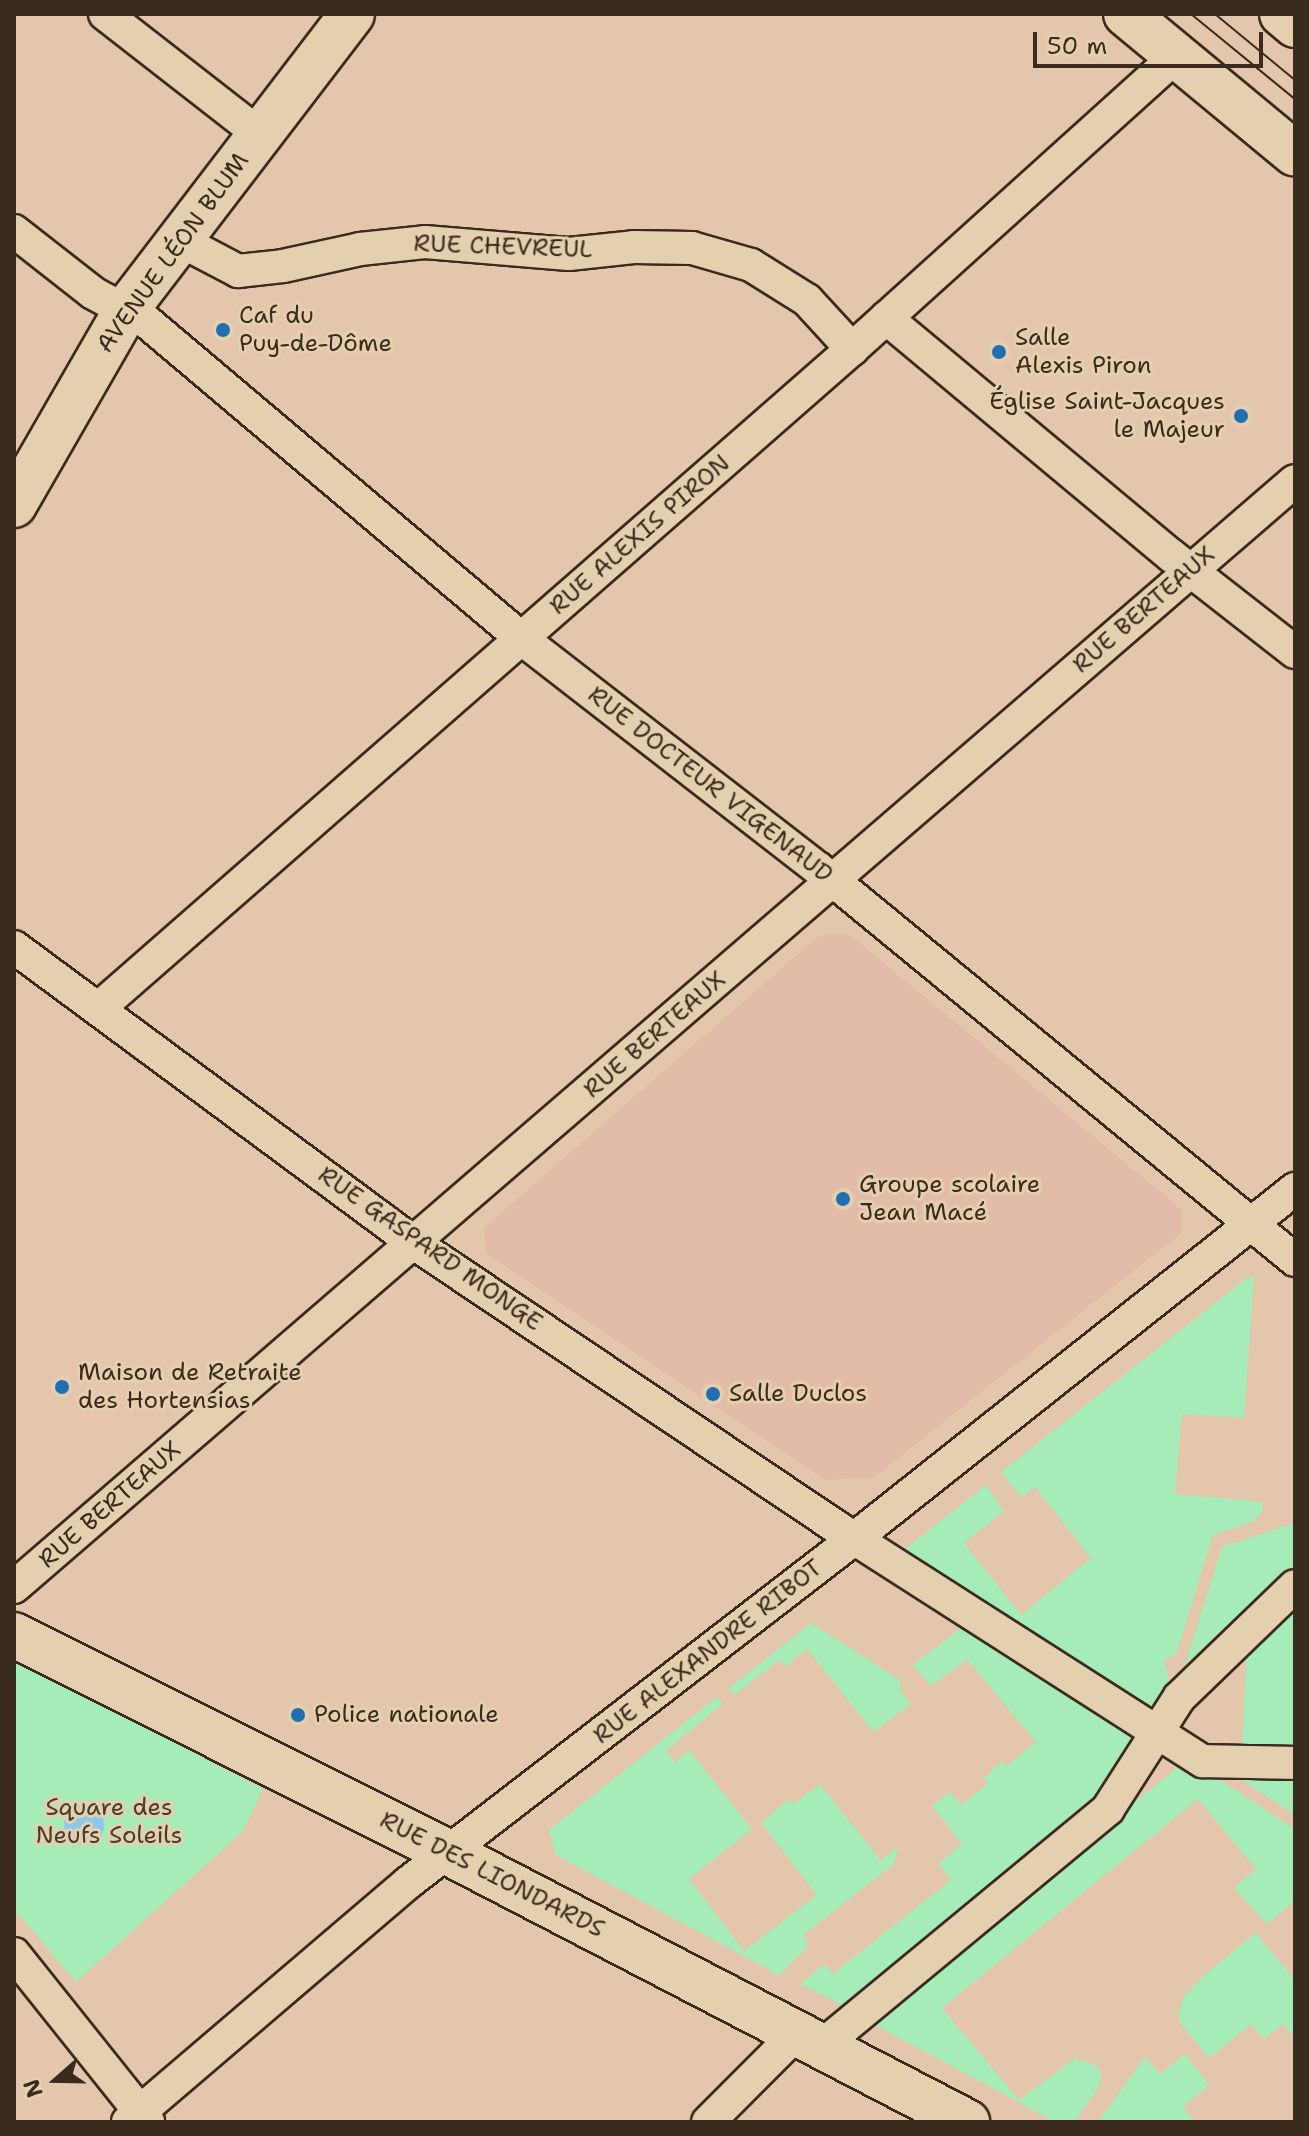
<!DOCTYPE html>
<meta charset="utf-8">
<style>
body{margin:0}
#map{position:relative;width:1309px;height:2136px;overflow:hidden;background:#e3c6ab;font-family:"Shantell Sans",sans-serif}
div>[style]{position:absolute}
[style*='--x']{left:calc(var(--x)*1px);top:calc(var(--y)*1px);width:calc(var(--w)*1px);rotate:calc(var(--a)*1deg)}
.built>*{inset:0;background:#e2bca8}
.green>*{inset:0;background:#a5ecb9}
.water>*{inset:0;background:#8bc9ec}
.round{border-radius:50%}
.roads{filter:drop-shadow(2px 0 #3b2a1e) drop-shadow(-2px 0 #3b2a1e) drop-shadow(0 2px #3b2a1e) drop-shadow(0 -2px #3b2a1e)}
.street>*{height:32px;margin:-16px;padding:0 16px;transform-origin:16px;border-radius:16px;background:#e4cfae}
.secondary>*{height:44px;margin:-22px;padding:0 22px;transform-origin:22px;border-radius:22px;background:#e4cfae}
.primary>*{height:44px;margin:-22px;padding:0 22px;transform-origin:22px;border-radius:22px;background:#e4cfae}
.tram>*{height:2px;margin:-1px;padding:0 1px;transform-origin:1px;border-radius:1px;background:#3b2a1e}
.dots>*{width:22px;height:22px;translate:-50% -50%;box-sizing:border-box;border:4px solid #e4cfae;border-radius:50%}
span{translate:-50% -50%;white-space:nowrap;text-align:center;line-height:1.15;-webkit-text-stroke:6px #e4cfae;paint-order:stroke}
.street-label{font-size:24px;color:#3b2a1e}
.poi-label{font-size:24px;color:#3b2a1e}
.left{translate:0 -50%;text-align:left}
.right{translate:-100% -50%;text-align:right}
.park-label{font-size:24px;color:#463d2e}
.frame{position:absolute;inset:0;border:16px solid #3b2a1e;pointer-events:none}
.north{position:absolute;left:16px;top:2040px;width:80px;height:80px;-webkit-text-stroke:6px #e4cfae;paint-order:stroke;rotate:250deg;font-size:22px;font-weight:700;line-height:32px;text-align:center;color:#3b2a1e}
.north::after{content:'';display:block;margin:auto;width:28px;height:36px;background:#3b2a1e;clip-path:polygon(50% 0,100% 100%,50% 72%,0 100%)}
.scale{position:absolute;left:1033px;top:32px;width:230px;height:36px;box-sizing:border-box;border:4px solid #3b2a1e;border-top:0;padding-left:10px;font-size:24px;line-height:28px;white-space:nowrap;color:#3b2a1e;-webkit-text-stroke:6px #e4cfae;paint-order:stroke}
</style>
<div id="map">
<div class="built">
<div style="clip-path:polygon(820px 935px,849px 935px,868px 950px,1182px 1210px,1181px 1233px,874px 1477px,825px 1480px,487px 1254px,484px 1228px)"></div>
</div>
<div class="green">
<div style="clip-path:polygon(1248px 1277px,1254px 1277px,1244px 1418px,1182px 1414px,1175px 1494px,1263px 1502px,1262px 1512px,1254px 1521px,1213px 1535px,1176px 1655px,1164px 1660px,1175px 1703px,1155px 1716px,905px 1549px,986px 1485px,1004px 1511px,964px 1543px,1021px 1615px,1091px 1558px,1035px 1487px,1021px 1497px,1001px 1472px)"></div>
<div style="clip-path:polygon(1295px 1523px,1295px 1579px,1195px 1676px,1185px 1665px,1222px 1547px)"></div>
<div style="clip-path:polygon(1295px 1599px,1295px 1748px,1242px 1745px,1247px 1645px)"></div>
<div style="clip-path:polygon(970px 1621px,1143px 1732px,1092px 1811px,848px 2008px,800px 1984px,825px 1964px,833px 1974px,951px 1880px,939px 1863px,962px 1844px,932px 1806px,950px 1792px,962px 1805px,988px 1783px,984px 1778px,1002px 1761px,1007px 1766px,1036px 1742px,967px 1659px,931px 1686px,913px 1665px)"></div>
<div style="clip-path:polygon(811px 1623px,900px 1680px,901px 1692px,911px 1703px,874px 1732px,807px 1649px,785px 1666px,780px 1660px,734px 1695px,729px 1688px)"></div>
<div style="clip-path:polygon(14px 1659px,263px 1789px,243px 1831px,76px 1982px,14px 1909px)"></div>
<div style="clip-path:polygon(717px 1697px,723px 1704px,666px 1750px,675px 1762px,689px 1750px,752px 1829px,689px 1879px,744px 1951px,817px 1895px,761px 1823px,789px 1799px,793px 1804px,820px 1784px,881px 1861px,898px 1846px,894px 1864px,803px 1935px,808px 1942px,805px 1949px,779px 1975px,556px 1855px,549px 1830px)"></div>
<div style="clip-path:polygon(1188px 1759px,1295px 1829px,1295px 1901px,1267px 1924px,1234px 1888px,1256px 1869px,1198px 1799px,942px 2008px,1019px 2100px,1075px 2058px,1097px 2066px,1102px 2078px,1098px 2088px,1075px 2122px,1055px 2122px,866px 2020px)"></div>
<div style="clip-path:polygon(1295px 1771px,1295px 1815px,1234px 1775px)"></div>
<div style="clip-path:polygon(1256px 1933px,1295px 1980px,1295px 2038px,1283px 2024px,1264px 2039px,1251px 2024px,1209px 2058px,1179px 2021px,1179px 2010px,1185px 1995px,1208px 1972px)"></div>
<div style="clip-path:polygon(1185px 2054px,1209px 2085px,1183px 2107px,1195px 2122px,1098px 2122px,1145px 2057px,1160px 2074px)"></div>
</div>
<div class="water">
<div class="round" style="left:64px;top:1805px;width:40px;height:40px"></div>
</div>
<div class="roads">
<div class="street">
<div style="--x:105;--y:14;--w:195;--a:37.9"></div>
<div style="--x:14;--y:231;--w:100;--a:38.1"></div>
<div style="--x:93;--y:293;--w:61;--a:28.2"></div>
<div style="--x:147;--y:322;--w:491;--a:40.2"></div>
<div style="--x:522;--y:639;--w:376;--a:37.8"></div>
<div style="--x:819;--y:869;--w:616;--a:39.4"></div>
<div style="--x:179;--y:240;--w:67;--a:27.7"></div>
<div style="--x:238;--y:271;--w:45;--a:-6.3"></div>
<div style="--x:283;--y:266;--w:79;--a:-12.4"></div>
<div style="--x:360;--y:249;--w:65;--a:-6.1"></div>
<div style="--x:425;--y:242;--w:144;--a:4.8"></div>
<div style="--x:569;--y:254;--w:65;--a:-6.1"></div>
<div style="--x:634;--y:247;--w:58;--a:1"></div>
<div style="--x:692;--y:248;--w:61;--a:16.1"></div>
<div style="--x:751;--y:265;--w:66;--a:32"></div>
<div style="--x:807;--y:300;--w:67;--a:47.4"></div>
<div style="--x:886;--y:318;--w:372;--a:39.8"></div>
<div style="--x:1172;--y:556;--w:156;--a:38"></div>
<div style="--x:14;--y:947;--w:498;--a:36.5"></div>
<div style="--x:414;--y:1243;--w:511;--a:33.91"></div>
<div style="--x:838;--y:1528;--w:433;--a:32.6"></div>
<div style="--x:1203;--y:1761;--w:92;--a:1.2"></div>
<div style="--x:99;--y:1008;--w:1001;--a:-41.19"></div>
<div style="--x:852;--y:349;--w:437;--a:-42.1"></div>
<div style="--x:14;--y:1587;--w:1692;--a:-40.81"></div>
<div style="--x:14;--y:1954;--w:215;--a:51.4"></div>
<div style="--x:823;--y:2045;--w:370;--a:-39.6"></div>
<div style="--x:1108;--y:1809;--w:132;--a:-57.4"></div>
<div style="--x:1179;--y:1698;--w:161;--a:-44"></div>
<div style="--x:128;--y:2122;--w:370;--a:-40.5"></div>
<div style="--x:409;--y:1882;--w:563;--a:-37.64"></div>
<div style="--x:855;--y:1538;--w:562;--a:-38.42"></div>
<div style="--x:708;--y:2122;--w:127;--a:-45"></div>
</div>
<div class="secondary">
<div style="--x:14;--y:505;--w:225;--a:-60.1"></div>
<div style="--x:126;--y:310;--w:372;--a:-52.6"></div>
<div style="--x:14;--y:1635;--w:487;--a:26.6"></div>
<div style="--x:449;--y:1853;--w:584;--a:27.44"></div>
</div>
<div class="primary">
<div style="--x:1126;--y:14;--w:219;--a:39.6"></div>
<div style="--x:1282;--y:14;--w:17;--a:40"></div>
</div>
</div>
<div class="tram">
<div style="--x:1191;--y:14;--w:134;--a:39.3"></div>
<div style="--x:1215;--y:14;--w:104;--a:39.5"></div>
</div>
<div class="dots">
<div style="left:223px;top:330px;background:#1f6fb2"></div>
<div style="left:999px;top:352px;background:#1f6fb2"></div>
<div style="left:1241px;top:416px;background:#1f6fb2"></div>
<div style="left:843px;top:1199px;background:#1f6fb2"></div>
<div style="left:62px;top:1387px;background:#1f6fb2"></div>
<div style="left:713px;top:1394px;background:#1f6fb2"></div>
<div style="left:298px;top:1715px;background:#1f6fb2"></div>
</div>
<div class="street-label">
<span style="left:503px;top:247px;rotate:2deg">RUE CHEVREUL</span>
<span style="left:173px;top:253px;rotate:-54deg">AVENUE LÉON BLUM</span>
<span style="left:640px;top:535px;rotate:-41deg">RUE ALEXIS PIRON</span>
<span style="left:1144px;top:610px;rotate:-41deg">RUE BERTEAUX</span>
<span style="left:710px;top:785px;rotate:38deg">RUE DOCTEUR VIGENAUD</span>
<span style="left:655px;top:1035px;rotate:-41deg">RUE BERTEAUX</span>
<span style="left:430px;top:1249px;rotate:35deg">RUE GASPARD MONGE</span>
<span style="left:110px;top:1505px;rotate:-41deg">RUE BERTEAUX</span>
<span style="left:708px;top:1652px;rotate:-38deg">RUE ALEXANDRE RIBOT</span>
<span style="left:492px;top:1875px;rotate:27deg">RUE DES LIONDARDS</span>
</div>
<div class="poi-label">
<span class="left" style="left:239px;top:330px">Caf du<br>Puy-de-Dôme</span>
<span class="left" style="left:1015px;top:352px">Salle<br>Alexis Piron</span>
<span class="right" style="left:1225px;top:416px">Église Saint-Jacques<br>le Majeur</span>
<span class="left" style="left:859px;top:1199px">Groupe scolaire<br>Jean Macé</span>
<span class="left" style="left:78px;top:1387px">Maison de Retraite<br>des Hortensias</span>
<span class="left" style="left:729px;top:1394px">Salle Duclos</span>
<span class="left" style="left:314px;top:1715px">Police nationale</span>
</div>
<div class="park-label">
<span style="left:109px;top:1822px">Square des<br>Neufs Soleils</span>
</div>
<div class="frame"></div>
<div class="north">N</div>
<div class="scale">50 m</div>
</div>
